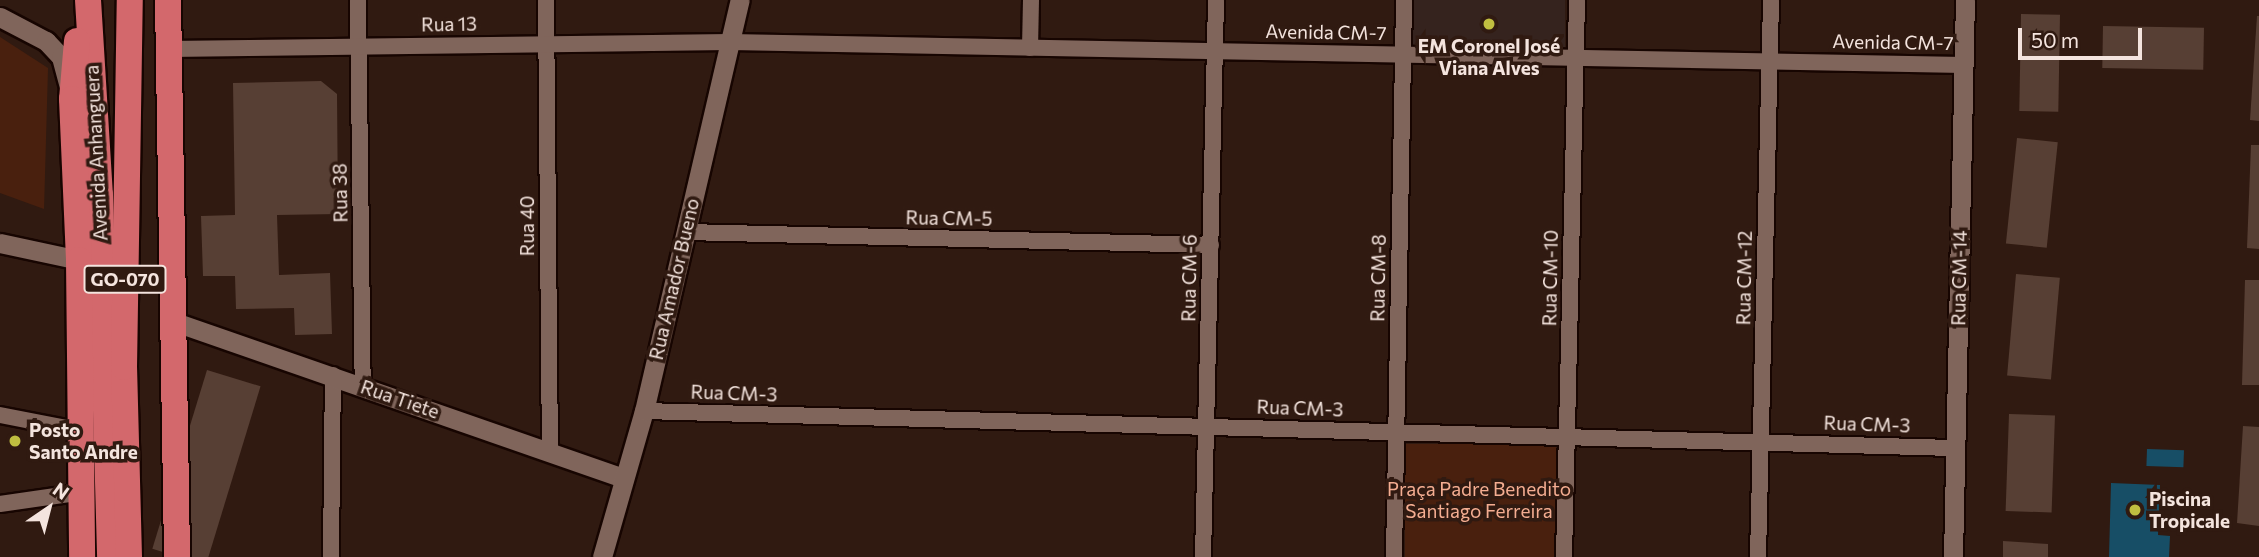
<!DOCTYPE html>
<meta charset="utf-8">
<style>
body{margin:0}
#map{position:relative;width:2259px;height:557px;overflow:hidden;background:#301a11;font-family:Commissioner,sans-serif}
div>[style]{position:absolute}
[style*='--x']{left:calc(var(--x)*1px);top:calc(var(--y)*1px);width:calc(var(--w)*1px);rotate:calc(var(--a)*1deg)}
.education>*{inset:0;background:#35231e;transform-origin:0 0}
.green>*{inset:0;background:#49200e;transform-origin:0 0}
.water>*{inset:0;background:#174e66;transform-origin:0 0}
.building>*{inset:0;background:#573f34;transform-origin:0 0}
.roads{filter:drop-shadow(2px 0 #170501) drop-shadow(-2px 0 #170501) drop-shadow(0 2px #170501) drop-shadow(0 -2px #170501)}
.minor>*{height:16px;margin:-8px;padding:0 8px;transform-origin:8px;border-radius:8px;background:#80655b}
.tertiary>*{height:19px;margin:-9.5px;padding:0 9.5px;transform-origin:9.5px;border-radius:9.5px;background:#80655b}
.trunk>*{height:26px;margin:-13px;padding:0 13px;transform-origin:13px;border-radius:13px;background:#d3686c}
.dots>*{width:19px;height:19px;translate:-50% -50%;box-sizing:border-box;border:4px solid #301a11;border-radius:50%}
span{translate:-50% -50%;white-space:nowrap;text-align:center;line-height:1.15;-webkit-text-stroke:7px #301a11;paint-order:stroke}
.shield-label span{padding:2px 5px;background:#301a11;border:2px solid;border-radius:5px;-webkit-text-stroke-width:0}
.shield-label{font-size:18px;color:#f4e4de;font-weight:700}
.street-label{font-size:19px;color:#f4e4de}
.poi-label{font-size:19px;color:#f4e4de;font-weight:700}
.left{translate:0 -50%;text-align:left}
.park-label{font-size:19px;color:#f4ad91}
.north{position:absolute;left:14px;top:473px;width:70px;height:70px;-webkit-text-stroke:5px #301a11;paint-order:stroke;rotate:35deg;font-size:19px;font-weight:700;line-height:28px;text-align:center;color:#f4e4de}
.north::after{content:'';display:block;margin:auto;width:24px;height:32px;background:#f4e4de;clip-path:polygon(50% 0,100% 100%,50% 72%,0 100%)}
.scale{position:absolute;left:2018px;top:28px;width:124px;height:32px;box-sizing:border-box;border:4px solid #f4e4de;border-top:0;padding-left:9px;font-size:21px;line-height:24px;white-space:nowrap;color:#f4e4de;-webkit-text-stroke:5px #301a11;paint-order:stroke}
</style>
<div id="map">
<div class="education">
<div style="left:1413px;top:0;width:152px;height:47px"></div>
</div>
<div class="green">
<div style="clip-path:polygon(0 37px,48px 68px,44px 209px,0 193px)"></div>
<div style="left:1405px;top:444px;width:151px;height:113px"></div>
</div>
<div class="water">
<div style="left:2147px;top:449px;width:37px;height:17px;rotate:2deg"></div>
<div style="clip-path:polygon(2111px 483px,2160px 485px,2158px 535px,2170px 536px,2169px 557px,2109px 557px)"></div>
</div>
<div class="building">
<div style="left:2021px;top:14px;width:39px;height:97px;rotate:1deg"></div>
<div style="clip-path:polygon(2257px 16px,2259px 16px,2259px 121px,2250px 120px)"></div>
<div style="left:2103px;top:26px;width:101px;height:42px;rotate:1deg"></div>
<div style="clip-path:polygon(321px 81px,337px 94px,338px 214px,277px 215px,279px 275px,330px 273px,332px 334px,295px 335px,294px 308px,236px 309px,235px 276px,203px 276px,201px 216px,235px 215px,233px 83px)"></div>
<div style="left:2017px;top:138px;width:41px;height:106px;rotate:6deg"></div>
<div style="clip-path:polygon(2251px 145px,2259px 145px,2259px 249px,2247px 248px)"></div>
<div style="left:2016px;top:274px;width:44px;height:102px;rotate:5deg"></div>
<div style="clip-path:polygon(2245px 280px,2259px 280px,2259px 385px,2242px 385px)"></div>
<div style="left:207px;top:370px;width:56px;height:187px;rotate:17deg"></div>
<div style="left:2009px;top:414px;width:46px;height:97px;rotate:2deg"></div>
<div style="clip-path:polygon(2243px 426px,2259px 427px,2259px 526px,2237px 523px)"></div>
<div style="clip-path:polygon(2003px 541px,2048px 544px,2048px 557px,2003px 557px)"></div>
</div>
<div class="roads">
<div class="minor">
<div style="--x:358;--y:0;--w:386;--a:89.3"></div>
<div style="--x:546;--y:0;--w:452;--a:89.5"></div>
<div style="--x:1030;--y:48;--w:48;--a:-88.8"></div>
<div style="--x:169;--y:49;--w:561;--a:-0.71"></div>
<div style="--x:730;--y:42;--w:1234;--a:1.07"></div>
<div style="--x:686;--y:232;--w:525;--a:1.42"></div>
<div style="--x:644;--y:411;--w:1313;--a:1.62"></div>
<div style="--x:0;--y:415;--w:84;--a:11"></div>
<div style="--x:0;--y:504;--w:84;--a:-8.2"></div>
<div style="--x:331;--y:557;--w:182;--a:-89.4"></div>
<div style="--x:1203;--y:557;--w:557;--a:-88.66"></div>
<div style="--x:1394;--y:557;--w:557;--a:-88.97"></div>
<div style="--x:1564;--y:557;--w:557;--a:-88.66"></div>
<div style="--x:1758;--y:557;--w:557;--a:-88.66"></div>
</div>
<div class="tertiary">
<div style="--x:0;--y:17;--w:52;--a:27.6"></div>
<div style="--x:46;--y:41;--w:22;--a:47"></div>
<div style="--x:61;--y:57;--w:31;--a:75"></div>
<div style="--x:0;--y:243;--w:81;--a:12.1"></div>
<div style="--x:175;--y:322;--w:475;--a:19.2"></div>
<div style="--x:602;--y:557;--w:152;--a:-74"></div>
<div style="--x:644;--y:411;--w:422;--a:-76.9"></div>
<div style="--x:1953;--y:557;--w:557;--a:-88.77"></div>
</div>
<div class="trunk">
<div style="--x:88;--y:0;--w:195;--a:86.5"></div>
<div style="--x:100;--y:195;--w:362;--a:88.4"></div>
<div style="--x:168;--y:0;--w:557;--a:89.07"></div>
<div style="--x:77;--y:41;--w:58;--a:94.9"></div>
<div style="--x:72;--y:99;--w:161;--a:87.5"></div>
<div style="--x:79;--y:260;--w:297;--a:89.4"></div>
<div style="--x:129;--y:557;--w:190;--a:-91.5"></div>
<div style="--x:124;--y:367;--w:367;--a:-89.1"></div>
</div>
</div>
<div class="dots">
<div style="left:1489px;top:24px;background:#c0be40"></div>
<div style="left:15px;top:441px;background:#c0be40"></div>
<div style="left:2135px;top:510px;background:#c0be40"></div>
</div>
<div class="shield-label">
<span style="left:125px;top:279px">GO-070</span>
</div>
<div class="street-label">
<span style="left:449px;top:24px;rotate:-1deg">Rua 13</span>
<span style="left:1326px;top:32px;rotate:1deg">Avenida CM-7</span>
<span style="left:1893px;top:42px;rotate:1deg">Avenida CM-7</span>
<span style="left:96px;top:153px;rotate:-93deg">Avenida Anhanguera</span>
<span style="left:340px;top:193px;rotate:-91deg">Rua 38</span>
<span style="left:949px;top:218px;rotate:1deg">Rua CM-5</span>
<span style="left:527px;top:226px;rotate:-90deg">Rua 40</span>
<span style="left:1189px;top:278px;rotate:-89deg">Rua CM-6</span>
<span style="left:1378px;top:278px;rotate:-89deg">Rua CM-8</span>
<span style="left:1550px;top:278px;rotate:-89deg">Rua CM-10</span>
<span style="left:1744px;top:278px;rotate:-89deg">Rua CM-12</span>
<span style="left:1959px;top:278px;rotate:-89deg">Rua CM-14</span>
<span style="left:674px;top:279px;rotate:-77deg">Rua Amador Bueno</span>
<span style="left:734px;top:393px;rotate:2deg">Rua CM-3</span>
<span style="left:400px;top:399px;rotate:19deg">Rua Tiete</span>
<span style="left:1300px;top:408px;rotate:2deg">Rua CM-3</span>
<span style="left:1867px;top:424px;rotate:2deg">Rua CM-3</span>
</div>
<div class="poi-label">
<span style="left:1489px;top:57px">EM Coronel José<br>Viana Alves</span>
<span class="left" style="left:29px;top:441px">Posto<br>Santo Andre</span>
<span class="left" style="left:2149px;top:510px">Piscina<br>Tropicale</span>
</div>
<div class="park-label">
<span style="left:1479px;top:500px">Praça Padre Benedito<br>Santiago Ferreira</span>
</div>
<div class="north">N</div>
<div class="scale">50 m</div>
</div>
